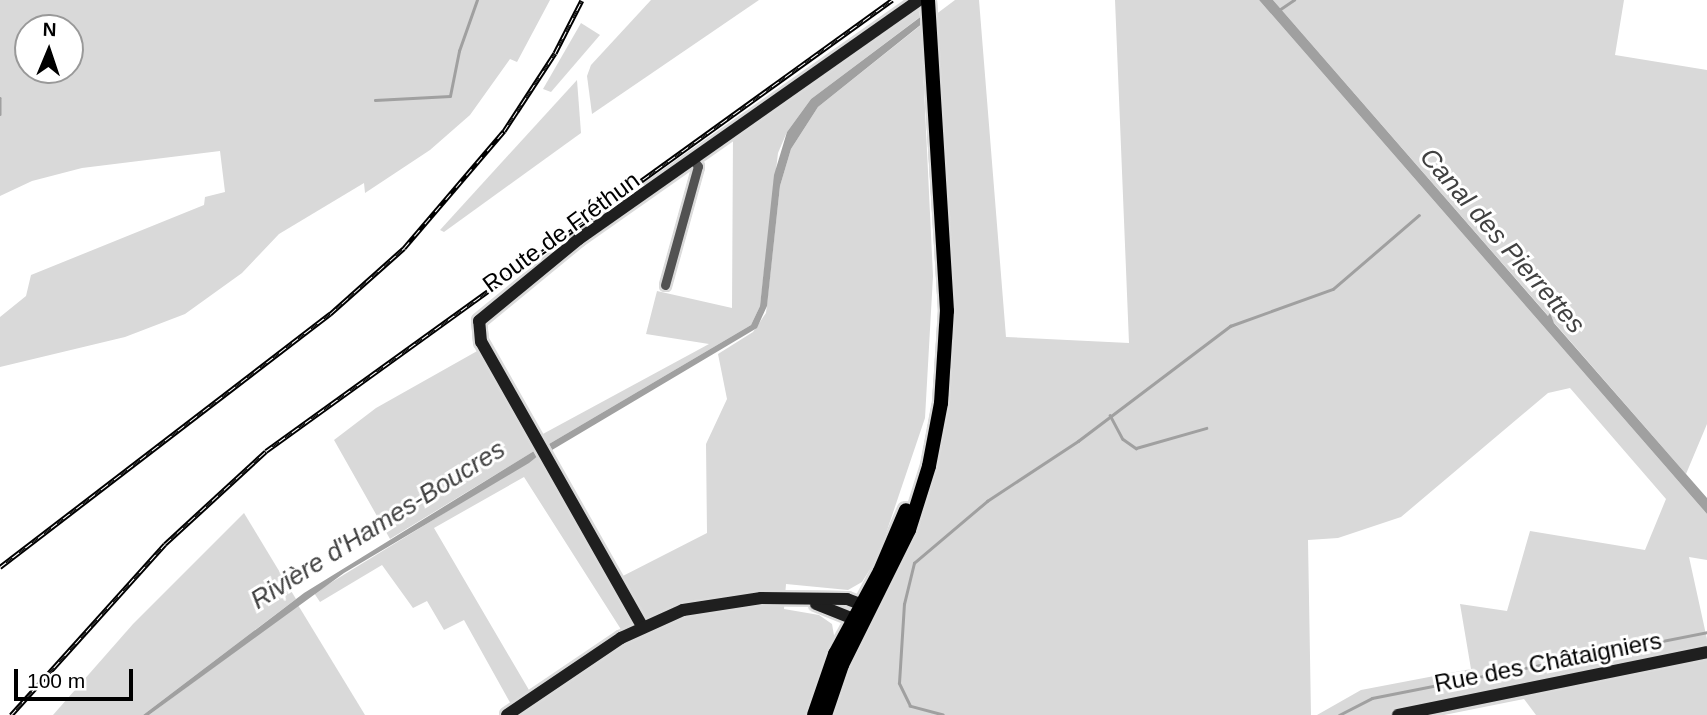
<!DOCTYPE html>
<meta charset="utf-8">
<style>
body{margin:0}
#map{position:relative;width:1707px;height:715px;overflow:hidden;background:#fff;font-family:Arial,sans-serif}
div>[style]{position:absolute}
[style*='--x']{left:calc(var(--x)*1px);top:calc(var(--y)*1px);width:calc(var(--w)*1px);rotate:calc(var(--a)*1deg)}
.green>*{inset:0;background:#d9d9d9}
.water>*{inset:0;background:#a0a0a0}
.stream>*{height:2.5px;margin:-1.25px;padding:0 1.25px;transform-origin:1.25px;border-radius:1.25px;background:#a0a0a0}
.roads{filter:drop-shadow(2px 0 #dbdbdb) drop-shadow(-2px 0 #dbdbdb) drop-shadow(0 2px #dbdbdb) drop-shadow(0 -2px #dbdbdb)}
.street>*{height:9px;margin:-4.5px;padding:0 4.5px;transform-origin:4.5px;border-radius:4.5px;background:#525252}
.secondary>*{height:12px;margin:-6px;padding:0 6px;transform-origin:6px;border-radius:6px;background:#1f1f1f}
.primary>*{height:14px;margin:-7px;padding:0 7px;transform-origin:7px;border-radius:7px;background:#000}
.rail>*{height:5px;margin-top:-2.5px;transform-origin:0;background:repeating-linear-gradient(90deg,#fff 0 8px,#000 0 16px);box-sizing:border-box;border-block:2px solid #000}
span{translate:-50% -50%;white-space:nowrap;text-align:center;line-height:1.15;-webkit-text-stroke:6px #fff;paint-order:stroke}
.street-label{font-size:24px;color:#000}
.water-label{font-size:26px;color:#414141;font-style:italic}
.north{position:absolute;left:14px;top:14px;width:70px;height:70px;box-sizing:border-box;background:#fff;border:2px solid #999;border-radius:50%;rotate:2deg;font-size:19px;font-weight:700;line-height:28px;text-align:center;color:#000}
.north::after{content:'';display:block;margin:auto;width:24px;height:32px;background:#000;clip-path:polygon(50% 0,100% 100%,50% 72%,0 100%)}
.scale{position:absolute;left:14px;top:669px;width:119px;height:32px;box-sizing:border-box;border:4px solid #000;border-top:0;padding-left:9px;font-size:21px;line-height:24px;white-space:nowrap;color:#000;-webkit-text-stroke:5px #fff;paint-order:stroke}
</style>
<div id="map">
<div class="green">
<div style="clip-path:polygon(evenodd,0 0,550px 0,517px 62px,510px 59px,470px 115px,430px 150px,365px 193px,364px 183px,279px 234px,242px 273px,185px 314px,125px 337px,0 367px,0 317px,26px 296px,31px 275px,204px 205px,205px 197px,225px 192px,220px 151px,82px 168px,32px 181px,0 196px,0 0,70px 28px,70px 70px,28px 70px,28px 28px,70px 28px)"></div>
<div style="clip-path:polygon(651px 0,759px 0,592px 114px,587px 76px,591px 65px)"></div>
<div style="clip-path:polygon(955px 0,979px 0,1006px 337px,1129px 343px,1115px 0,1259px 0,1707px 514px,1707px 560px,1689px 557px,1707px 639px,1707px 715px,1536px 715px,1524px 699px,1444px 715px,1317px 715px,1361px 690px,1471px 669px,1460px 604px,1507px 611px,1530px 531px,1645px 550px,1666px 499px,1570px 388px,1548px 393px,1401px 517px,1338px 538px,1308px 540px,1311px 715px,831px 715px,838px 691px,904px 556px,943px 431px,954px 340px,953px 278px,935px 15px)"></div>
<div style="clip-path:polygon(1273px 0,1624px 0,1615px 55px,1707px 70px,1707px 424px,1686px 474px)"></div>
<div style="clip-path:polygon(918px 7px,920px 17px,811px 99px,787px 132px,778px 153px,760px 306px,751px 325px,549px 444px,541px 435px,709px 344px,646px 334px,657px 291px,732px 308px,733px 136px)"></div>
<div style="clip-path:polygon(581px 23px,600px 35px,551px 92px,543px 89px)"></div>
<div style="clip-path:polygon(evenodd,921px 25px,933px 276px,925px 418px,878px 557px,862px 582px,848px 590px,786px 584px,784px 609px,819px 615px,832px 624px,835px 641px,809px 715px,517px 715px,464px 620px,444px 630px,427px 601px,413px 608px,382px 565px,320px 602px,314px 593px,539px 455px,534px 451px,390px 539px,334px 440px,376px 408px,479px 350px,615px 580px,707px 533px,706px 444px,727px 399px,718px 354px,753px 332px,766px 313px,780px 186px,791px 149px,818px 107px,921px 25px,524px 477px,629px 642px,536px 702px,434px 528px,524px 477px)"></div>
<div style="clip-path:polygon(577px 80px,581px 133px,444px 232px,440px 230px)"></div>
<div style="clip-path:polygon(244px 513px,296px 599px,143px 715px,53px 715px,133px 624px)"></div>
<div style="clip-path:polygon(298px 605px,365px 715px,149px 715px)"></div>
</div>
<div class="water">
<div style="clip-path:polygon(1259px 0,1273px 0,1548px 316px,1550px 313px,1554px 323px,1707px 498px,1707px 514px)"></div>
<div style="clip-path:polygon(923px 15px,923px 23px,818px 107px,791px 149px,780px 186px,767px 306px,757px 328px,552px 450px,549px 444px,751px 325px,760px 306px,774px 175px,787px 132px,811px 99px)"></div>
<div style="clip-path:polygon(534px 451px,539px 455px,529px 463px,344px 573px,149px 715px,143px 715px,304px 593px)"></div>
</div>
<div class="stream">
<div style="--x:1279;--y:10;--w:18;--a:-34"></div>
<div style="--x:0;--y:98;--w:16;--a:90"></div>
<div style="--x:375;--y:100;--w:75;--a:-3.1"></div>
<div style="--x:450;--y:96;--w:46;--a:-78.7"></div>
<div style="--x:459;--y:51;--w:54;--a:-70.6"></div>
<div style="--x:1110;--y:415;--w:27;--a:62"></div>
<div style="--x:1123;--y:439;--w:16;--a:35"></div>
<div style="--x:1136;--y:448;--w:73;--a:-15.9"></div>
<div style="--x:943;--y:715;--w:34;--a:-165"></div>
<div style="--x:910;--y:706;--w:25;--a:-116"></div>
<div style="--x:899;--y:683;--w:79;--a:-86.4"></div>
<div style="--x:904;--y:604;--w:42;--a:-76.3"></div>
<div style="--x:914;--y:563;--w:96;--a:-40.3"></div>
<div style="--x:987;--y:501;--w:109;--a:-33.4"></div>
<div style="--x:1078;--y:441;--w:191;--a:-37.1"></div>
<div style="--x:1230;--y:326;--w:109;--a:-19.8"></div>
<div style="--x:1333;--y:289;--w:113;--a:-40.7"></div>
<div style="--x:1339;--y:715;--w:37;--a:-27"></div>
<div style="--x:1372;--y:698;--w:341;--a:-11.1"></div>
</div>
<div class="roads">
<div class="street">
<div style="--x:665;--y:285;--w:123;--a:-74.5"></div>
<div style="--x:698;--y:166;--w:6;--a:-129"></div>
</div>
<div class="secondary">
<div style="--x:816;--y:604;--w:48;--a:21.8"></div>
<div style="--x:642;--y:626;--w:326;--a:-119.5"></div>
<div style="--x:481;--y:342;--w:21;--a:-95"></div>
<div style="--x:479;--y:321;--w:129;--a:-39.4"></div>
<div style="--x:579;--y:239;--w:416;--a:-35.1"></div>
<div style="--x:507;--y:715;--w:138;--a:-34"></div>
<div style="--x:621;--y:638;--w:68;--a:-24.3"></div>
<div style="--x:683;--y:610;--w:79;--a:-8.7"></div>
<div style="--x:761;--y:598;--w:86;--a:0.7"></div>
<div style="--x:847;--y:599;--w:25;--a:21"></div>
<div style="--x:1398;--y:715;--w:315;--a:-11.5"></div>
</div>
<div class="primary">
<div style="--x:814;--y:715;--w:65;--a:-71"></div>
<div style="--x:835;--y:654;--w:94;--a:-61.5"></div>
<div style="--x:880;--y:571;--w:66;--a:-66.9"></div>
<div style="--x:825;--y:715;--w:53;--a:-71.2"></div>
<div style="--x:842;--y:665;--w:151;--a:-63.6"></div>
<div style="--x:909;--y:530;--w:67;--a:-72.6"></div>
<div style="--x:929;--y:466;--w:64;--a:-79.2"></div>
<div style="--x:941;--y:403;--w:92;--a:-86.3"></div>
<div style="--x:947;--y:311;--w:312;--a:-93.5"></div>
</div>
</div>
<div class="rail">
<div style="--x:0;--y:567;--w:416;--a:-37.5"></div>
<div style="--x:330;--y:314;--w:99;--a:-41.7"></div>
<div style="--x:404;--y:248;--w:154;--a:-49.5"></div>
<div style="--x:504;--y:131;--w:93;--a:-56.8"></div>
<div style="--x:555;--y:53;--w:59;--a:-63"></div>
<div style="--x:11;--y:715;--w:230;--a:-48"></div>
<div style="--x:165;--y:544;--w:137;--a:-42.6"></div>
<div style="--x:266;--y:451;--w:772;--a:-35.77"></div>
</div>
<div class="street-label">
<span style="left:561px;top:232px;rotate:-36deg">Route de Fréthun</span>
<span style="left:1548px;top:662px;rotate:-11deg">Rue des Châtaigniers</span>
</div>
<div class="water-label">
<span style="left:1502px;top:241px;rotate:49deg">Canal des Pierrettes</span>
<span style="left:378px;top:525px;rotate:-32deg">Rivière d'Hames-Boucres</span>
</div>
<div class="north">N</div>
<div class="scale">100 m</div>
</div>
